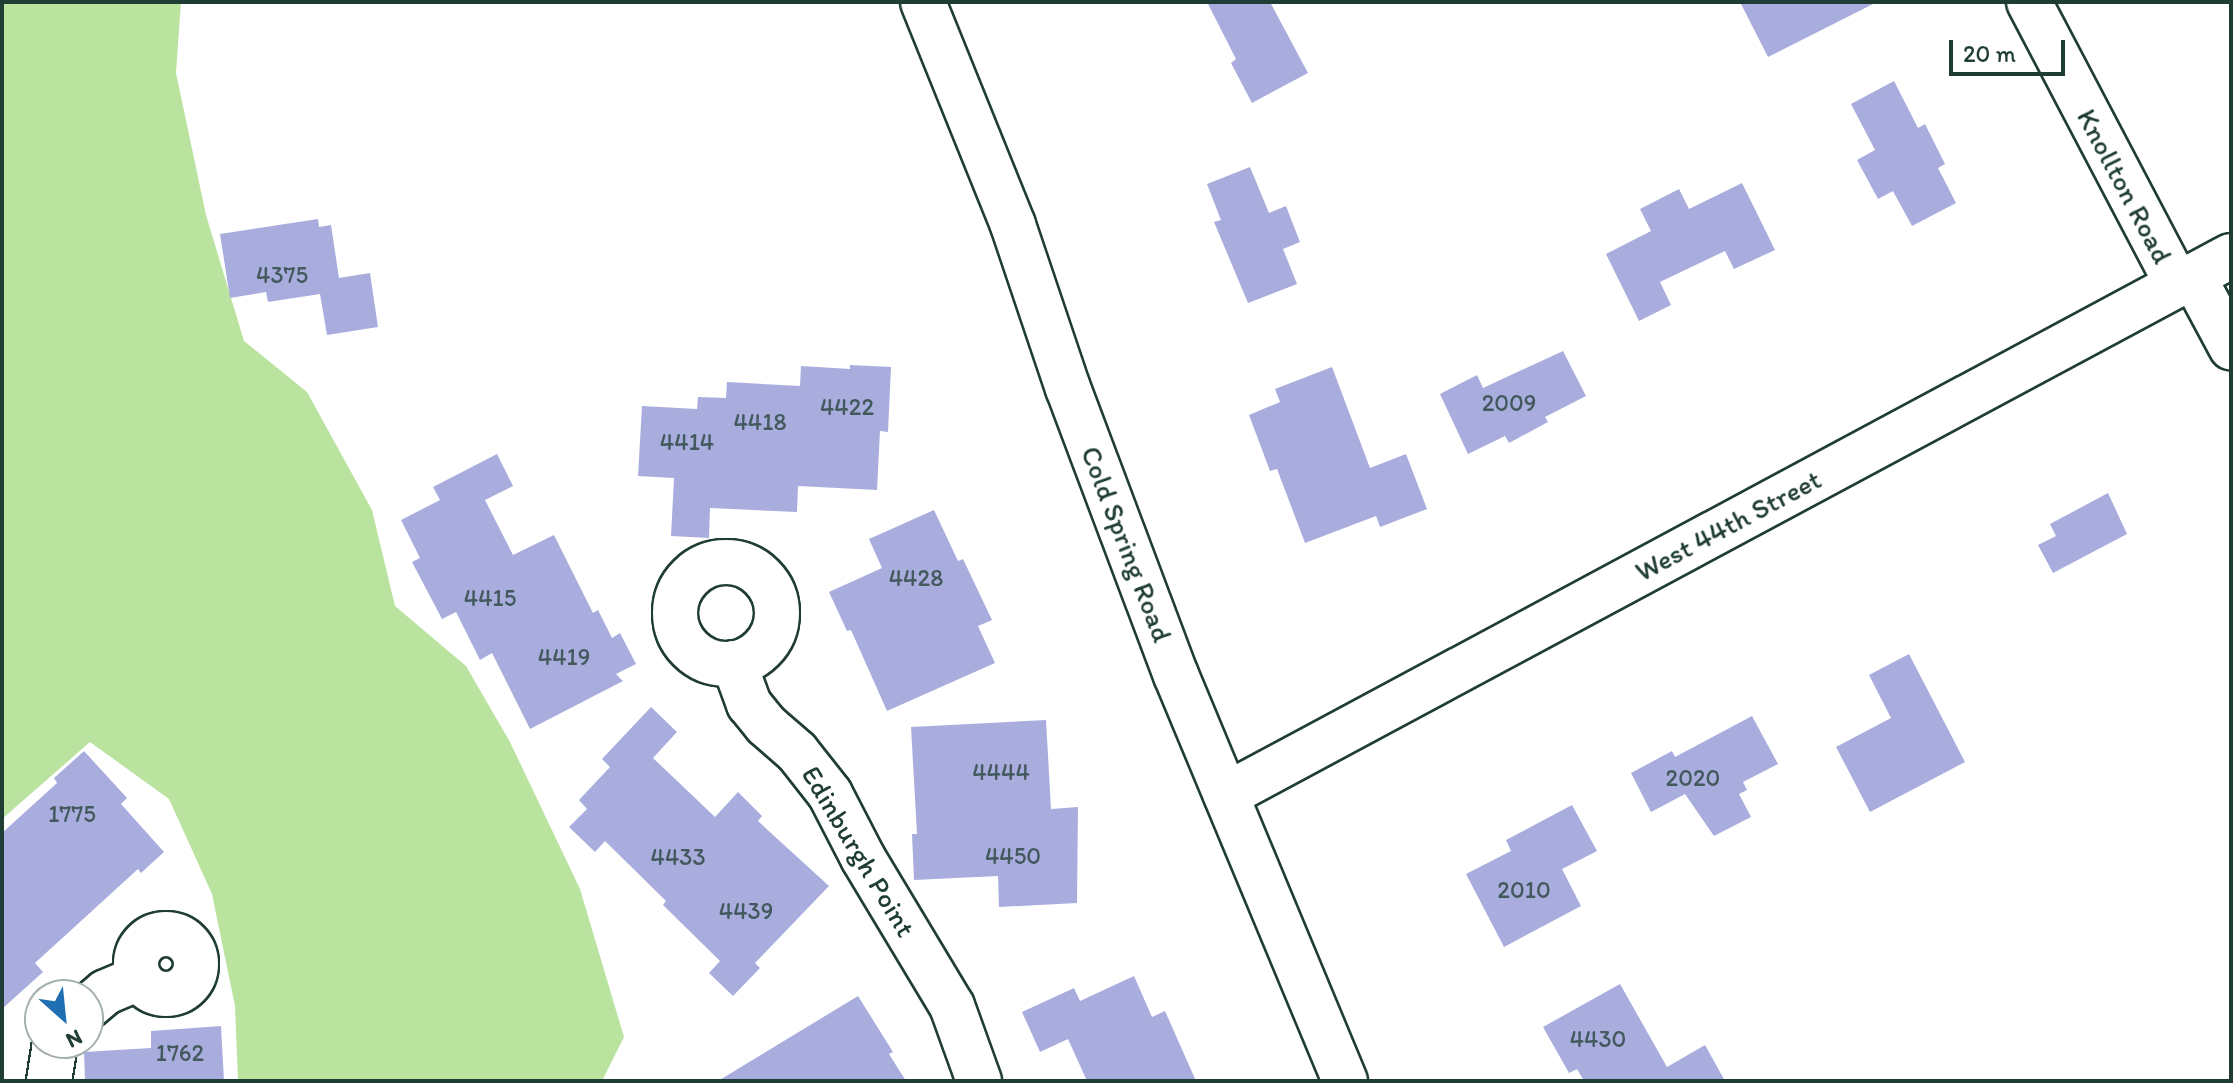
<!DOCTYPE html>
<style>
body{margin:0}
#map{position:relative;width:2233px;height:1083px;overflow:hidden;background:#fff;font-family:Itim,sans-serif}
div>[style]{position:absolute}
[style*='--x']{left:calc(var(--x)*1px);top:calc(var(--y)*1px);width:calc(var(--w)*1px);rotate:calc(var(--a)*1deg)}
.green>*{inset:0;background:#bae3a0}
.building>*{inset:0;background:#a9adde}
.roads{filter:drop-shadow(2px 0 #1f3d34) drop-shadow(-2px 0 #1f3d34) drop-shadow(0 2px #1f3d34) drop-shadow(0 -2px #1f3d34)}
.street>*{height:44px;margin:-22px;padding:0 22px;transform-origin:22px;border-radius:22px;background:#fff}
.street>.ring{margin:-22px;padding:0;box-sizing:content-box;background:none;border:44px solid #fff;border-radius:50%}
.secondary>*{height:44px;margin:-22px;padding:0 22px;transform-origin:22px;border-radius:22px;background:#fff}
span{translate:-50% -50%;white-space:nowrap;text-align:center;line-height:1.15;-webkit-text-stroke:7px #fff;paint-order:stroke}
.number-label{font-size:24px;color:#42595e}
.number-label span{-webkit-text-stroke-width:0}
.street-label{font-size:28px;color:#1f3d34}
.frame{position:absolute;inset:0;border:4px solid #1f3d34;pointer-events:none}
.north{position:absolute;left:24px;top:979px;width:80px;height:80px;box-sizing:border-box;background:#fff;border:2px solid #a5b1ae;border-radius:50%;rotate:153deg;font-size:22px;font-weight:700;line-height:32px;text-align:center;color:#1f3d34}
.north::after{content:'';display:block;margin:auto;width:28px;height:36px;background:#1f6fb2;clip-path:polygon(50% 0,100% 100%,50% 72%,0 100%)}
.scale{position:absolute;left:1949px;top:40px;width:116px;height:36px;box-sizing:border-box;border:4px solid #1f3d34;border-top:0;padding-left:10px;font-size:24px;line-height:28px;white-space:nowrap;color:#1f3d34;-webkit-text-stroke:6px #fff;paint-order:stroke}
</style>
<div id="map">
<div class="green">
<div style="clip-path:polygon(2px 2px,181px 2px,176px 73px,206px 215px,244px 341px,307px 392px,372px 510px,395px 606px,466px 666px,510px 742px,580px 889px,624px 1037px,602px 1081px,238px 1081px,235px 1006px,212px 894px,169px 799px,90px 742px,2px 819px)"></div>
</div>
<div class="building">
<div style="clip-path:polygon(1207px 2px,1270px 2px,1308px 73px,1252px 103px,1231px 63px,1236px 59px)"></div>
<div style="clip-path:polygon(1740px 2px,1877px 2px,1768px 57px)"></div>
<div style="clip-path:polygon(1894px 81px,1918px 128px,1925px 124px,1945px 164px,1938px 168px,1956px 203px,1912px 226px,1893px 191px,1878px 199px,1857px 160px,1875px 150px,1851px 104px)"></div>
<div style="clip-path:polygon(1250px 167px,1269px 213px,1286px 206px,1300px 242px,1283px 249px,1297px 284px,1248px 303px,1214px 222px,1221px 220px,1207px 184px)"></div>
<div style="clip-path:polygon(1742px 183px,1775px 250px,1734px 269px,1725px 251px,1660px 282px,1671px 305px,1639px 321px,1606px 254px,1651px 231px,1640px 209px,1679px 189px,1689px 209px)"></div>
<div style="clip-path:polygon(318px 219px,319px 227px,331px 225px,339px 278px,370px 273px,378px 327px,327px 335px,320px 294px,268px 302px,266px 292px,230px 298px,220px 234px)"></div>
<div style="clip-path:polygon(1563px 351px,1586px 396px,1545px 417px,1548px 422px,1509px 443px,1505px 436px,1468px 454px,1440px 394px,1477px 375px,1483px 388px)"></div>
<div style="clip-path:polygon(850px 365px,891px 367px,888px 432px,880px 431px,877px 490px,798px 486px,797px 512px,710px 508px,709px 538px,671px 536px,674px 478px,638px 476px,642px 406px,697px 409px,698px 397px,726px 398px,727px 382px,800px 386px,801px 366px,850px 369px)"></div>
<div style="clip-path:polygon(1332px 367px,1370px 468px,1406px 454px,1427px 509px,1380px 527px,1376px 516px,1305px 543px,1277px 469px,1270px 471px,1249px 415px,1280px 402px,1275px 389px)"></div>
<div style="clip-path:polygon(497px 454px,513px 486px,485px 500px,513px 555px,554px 535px,593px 613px,598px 610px,612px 638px,620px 633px,636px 664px,616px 674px,623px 681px,530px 729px,492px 653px,480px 660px,456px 612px,442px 619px,412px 562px,420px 558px,401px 520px,440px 500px,433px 487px)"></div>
<div style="clip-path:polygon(2108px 493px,2127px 534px,2053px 573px,2038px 545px,2056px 536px,2050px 524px)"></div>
<div style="clip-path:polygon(934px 510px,958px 561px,963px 559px,992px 620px,978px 626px,995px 663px,887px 711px,851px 630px,847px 631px,829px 592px,882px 568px,869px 539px)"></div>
<div style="clip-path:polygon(1909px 654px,1965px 762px,1870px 812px,1836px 747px,1891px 718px,1869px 675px)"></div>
<div style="clip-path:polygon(651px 707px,677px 732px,653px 758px,715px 817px,738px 792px,762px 816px,758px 821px,829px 886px,755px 963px,760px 968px,733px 996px,709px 973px,720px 961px,663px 905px,666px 901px,605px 841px,595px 852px,569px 827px,587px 809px,579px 800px,610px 767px,602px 759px)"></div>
<div style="clip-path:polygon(1752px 716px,1778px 764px,1743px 782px,1747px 790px,1739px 794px,1751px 817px,1714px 836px,1685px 794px,1651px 812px,1631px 773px,1672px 751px,1675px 757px)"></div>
<div style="clip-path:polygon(1046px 720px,1051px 809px,1078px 807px,1077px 903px,999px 907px,998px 876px,914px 880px,912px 834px,917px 834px,911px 727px)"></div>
<div style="clip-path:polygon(84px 751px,127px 798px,121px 804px,164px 852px,141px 873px,138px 869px,35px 963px,43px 972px,2px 1009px,2px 833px,57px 783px,54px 778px)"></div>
<div style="clip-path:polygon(1572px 805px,1597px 851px,1562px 869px,1581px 906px,1504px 947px,1466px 874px,1511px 851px,1506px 840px)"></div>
<div style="clip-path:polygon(1134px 976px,1152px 1017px,1165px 1011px,1196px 1081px,1087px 1081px,1068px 1039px,1040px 1052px,1022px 1012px,1074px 988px,1080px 1001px)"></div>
<div style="clip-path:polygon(1620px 984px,1667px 1067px,1705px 1045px,1725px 1081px,1584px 1081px,1577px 1069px,1569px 1073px,1543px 1027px)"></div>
<div style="clip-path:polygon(858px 996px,893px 1052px,889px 1054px,906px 1081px,718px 1081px)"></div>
<div style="clip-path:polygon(221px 1026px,224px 1081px,85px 1081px,84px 1052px,151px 1048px,151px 1031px)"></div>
</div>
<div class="roads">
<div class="street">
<div style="--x:2029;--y:2;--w:318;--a:62.3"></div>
<div class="ring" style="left:675px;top:562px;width:58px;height:58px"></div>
<div style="--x:734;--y:663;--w:44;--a:69.9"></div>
<div style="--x:749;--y:704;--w:27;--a:51"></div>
<div style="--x:766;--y:725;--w:41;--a:41.1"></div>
<div style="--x:797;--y:752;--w:53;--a:51.8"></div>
<div style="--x:830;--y:794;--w:72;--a:62.7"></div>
<div style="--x:863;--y:858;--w:173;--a:59"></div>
<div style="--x:952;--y:1006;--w:80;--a:70.2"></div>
<div class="ring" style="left:136px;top:934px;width:16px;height:16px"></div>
<div style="--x:88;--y:1007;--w:23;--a:-40"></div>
<div style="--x:106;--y:992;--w:36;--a:-23"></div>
<div style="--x:49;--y:1081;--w:38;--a:-81"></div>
</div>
<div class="secondary">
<div style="--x:923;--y:2;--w:240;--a:68"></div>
<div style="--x:1013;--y:225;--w:172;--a:71.4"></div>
<div style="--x:1068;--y:388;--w:307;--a:69.4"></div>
<div style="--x:1176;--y:675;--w:440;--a:67.4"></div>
<div style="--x:2193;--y:276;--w:81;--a:61.8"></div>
<div style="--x:1226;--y:795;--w:1140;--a:-28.21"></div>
</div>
</div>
<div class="number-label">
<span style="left:282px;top:275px">4375</span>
<span style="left:1509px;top:403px">2009</span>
<span style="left:847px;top:407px">4422</span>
<span style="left:760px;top:422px">4418</span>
<span style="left:687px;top:442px">4414</span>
<span style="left:916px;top:578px">4428</span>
<span style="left:490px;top:598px">4415</span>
<span style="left:564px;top:657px">4419</span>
<span style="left:1001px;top:772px">4444</span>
<span style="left:1693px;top:778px">2020</span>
<span style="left:72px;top:814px">1775</span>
<span style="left:1013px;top:856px">4450</span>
<span style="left:678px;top:857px">4433</span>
<span style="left:1524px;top:890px">2010</span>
<span style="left:746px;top:911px">4439</span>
<span style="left:1598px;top:1039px">4430</span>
<span style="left:180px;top:1053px">1762</span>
</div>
<div class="street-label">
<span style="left:2125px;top:186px;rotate:62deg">Knollton Road</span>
<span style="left:1728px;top:525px;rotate:-28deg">West 44th Street</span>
<span style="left:1127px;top:544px;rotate:69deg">Cold Spring Road</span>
<span style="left:859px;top:851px;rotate:59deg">Edinburgh Point</span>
</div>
<div class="frame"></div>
<div class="north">N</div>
<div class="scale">20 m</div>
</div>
